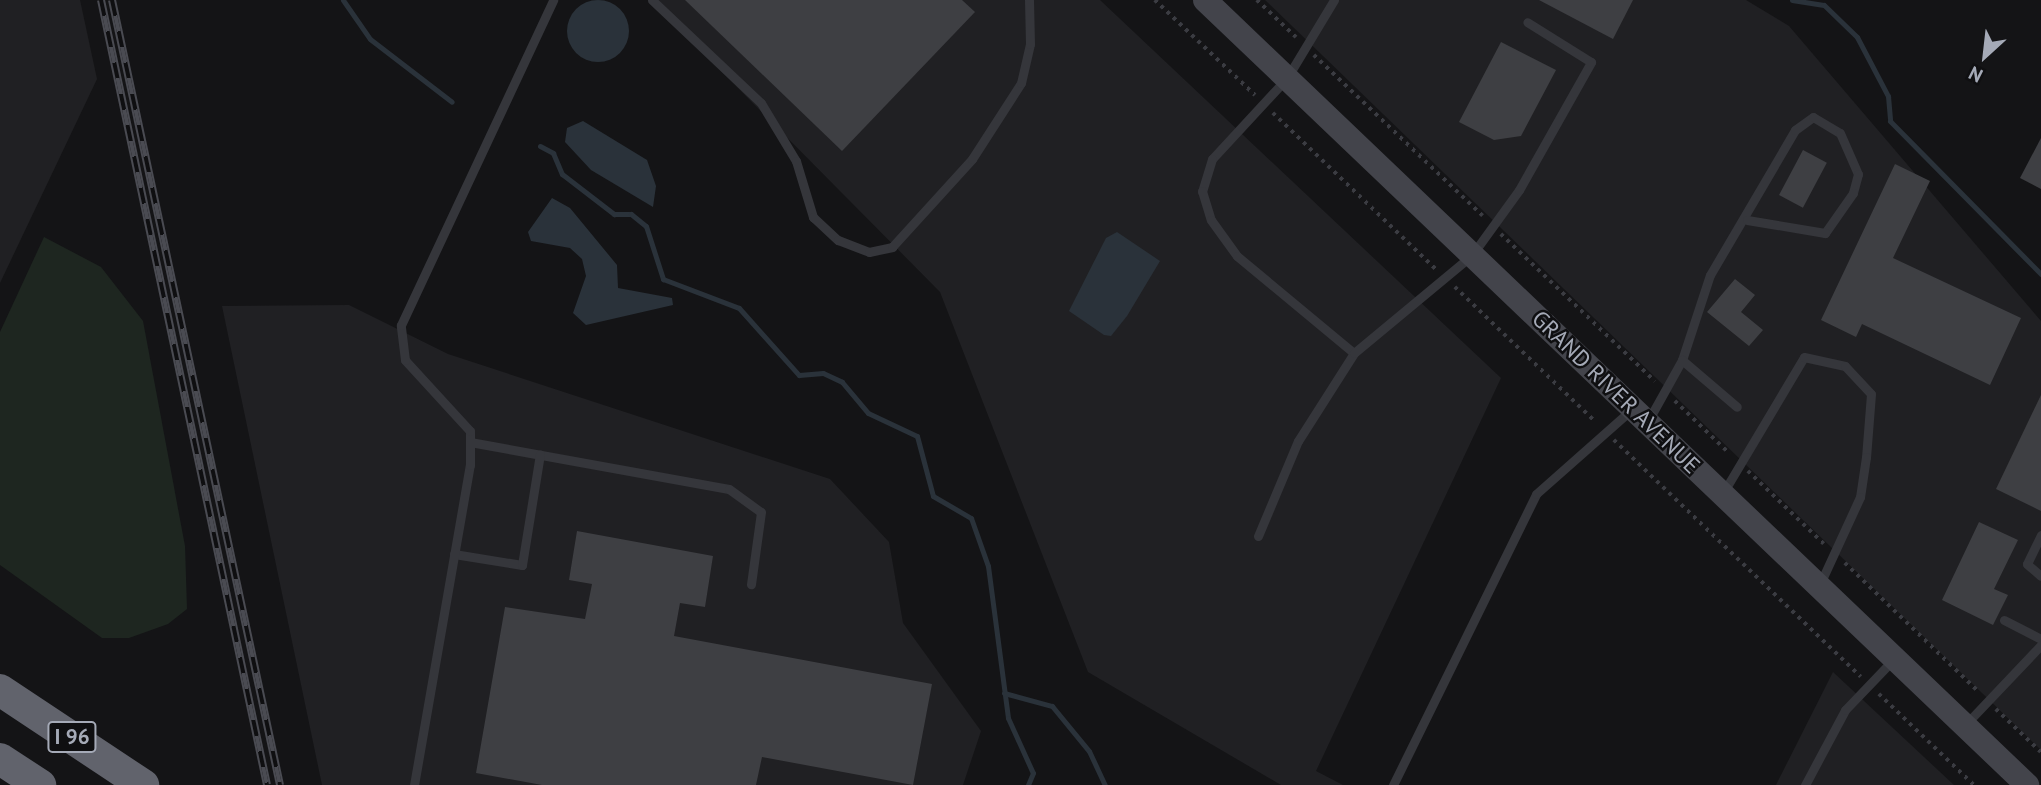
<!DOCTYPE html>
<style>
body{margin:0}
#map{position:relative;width:2041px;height:785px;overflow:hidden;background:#141416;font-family:"PT Sans",sans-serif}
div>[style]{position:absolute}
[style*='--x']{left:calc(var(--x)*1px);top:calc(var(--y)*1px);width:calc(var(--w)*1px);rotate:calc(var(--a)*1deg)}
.built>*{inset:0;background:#202023}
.green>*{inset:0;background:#1e2620}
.water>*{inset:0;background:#2a323a}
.round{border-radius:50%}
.stream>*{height:5px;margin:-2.5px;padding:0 2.5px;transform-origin:2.5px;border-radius:2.5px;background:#2a323a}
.building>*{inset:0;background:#3e3f43;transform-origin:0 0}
.path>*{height:3.5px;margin-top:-1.75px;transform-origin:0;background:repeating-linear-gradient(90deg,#3b3c42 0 3.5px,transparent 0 8.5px)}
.lane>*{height:9px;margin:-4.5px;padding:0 4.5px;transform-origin:4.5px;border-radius:4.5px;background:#35363b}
.secondary>*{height:24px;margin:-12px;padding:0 12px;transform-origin:12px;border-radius:12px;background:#43444b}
.highway>*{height:32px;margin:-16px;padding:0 16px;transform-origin:16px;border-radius:16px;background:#61636c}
.rail>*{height:8px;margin-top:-4px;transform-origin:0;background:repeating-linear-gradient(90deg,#0f0f11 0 16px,#4a4b52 0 32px);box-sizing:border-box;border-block:2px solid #4a4b52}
span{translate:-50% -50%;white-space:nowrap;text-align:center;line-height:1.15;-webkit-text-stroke:5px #0f0f11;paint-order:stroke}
.shield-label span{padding:2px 5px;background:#0f0f11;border:2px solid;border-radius:5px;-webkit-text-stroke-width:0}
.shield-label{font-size:21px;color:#a5aab7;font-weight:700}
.street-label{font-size:23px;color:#a5aab7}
.north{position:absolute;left:1950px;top:21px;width:70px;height:70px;-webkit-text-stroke:5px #0f0f11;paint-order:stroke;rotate:207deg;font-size:19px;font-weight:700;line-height:28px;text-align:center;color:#a5aab7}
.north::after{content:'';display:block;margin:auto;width:24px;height:32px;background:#a5aab7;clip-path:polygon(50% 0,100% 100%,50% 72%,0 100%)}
</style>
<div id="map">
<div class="built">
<div style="clip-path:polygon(0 0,80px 0,97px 79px,0 283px)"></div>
<div style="clip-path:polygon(651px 0,1100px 0,1501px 378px,1316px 771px,1343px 785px,1281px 785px,1088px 672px,940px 292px)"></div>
<div style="clip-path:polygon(1265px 0,1746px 0,1789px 26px,2041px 321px,2041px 750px)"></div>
<div style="clip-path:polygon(349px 305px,448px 354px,830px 479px,889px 542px,903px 623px,981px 731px,963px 785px,322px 785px,222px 306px)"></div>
<div style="clip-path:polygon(1833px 672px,1954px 785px,1776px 785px)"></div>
</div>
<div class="green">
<div style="clip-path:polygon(44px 237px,101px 267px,143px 321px,185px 546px,187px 609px,168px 624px,129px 638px,102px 638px,0 565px,0 332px)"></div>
</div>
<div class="water">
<div class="round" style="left:567px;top:0;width:62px;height:62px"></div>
<div style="clip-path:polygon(583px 121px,647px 160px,656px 186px,653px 207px,591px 170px,565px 142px,567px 128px)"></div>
<div style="clip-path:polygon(552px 198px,570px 208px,617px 265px,618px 288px,672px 298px,673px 305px,586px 325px,573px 313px,586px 276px,582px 259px,570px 248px,531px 241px,528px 232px)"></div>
<div style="clip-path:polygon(1117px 232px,1160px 261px,1127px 316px,1111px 336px,1104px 335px,1069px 311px,1106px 238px)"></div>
</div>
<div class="stream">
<div style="--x:343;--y:0;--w:47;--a:55.3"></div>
<div style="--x:370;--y:39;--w:103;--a:37.5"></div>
<div style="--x:1792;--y:0;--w:32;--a:9"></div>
<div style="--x:1824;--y:5;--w:46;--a:44.1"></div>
<div style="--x:1857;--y:37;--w:67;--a:62.3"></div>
<div style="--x:1888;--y:96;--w:25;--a:85"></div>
<div style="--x:1890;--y:121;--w:215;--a:45.4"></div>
<div style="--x:540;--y:146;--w:15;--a:28"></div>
<div style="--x:553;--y:153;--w:23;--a:67"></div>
<div style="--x:562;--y:174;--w:66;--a:37.6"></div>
<div style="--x:614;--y:214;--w:17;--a:0"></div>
<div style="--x:631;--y:214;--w:19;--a:39"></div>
<div style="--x:646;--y:226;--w:56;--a:72.2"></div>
<div style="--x:663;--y:279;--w:81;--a:20.9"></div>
<div style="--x:739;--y:308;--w:90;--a:48.2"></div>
<div style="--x:799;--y:375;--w:24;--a:-5"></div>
<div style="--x:823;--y:373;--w:21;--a:25"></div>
<div style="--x:842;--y:382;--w:40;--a:50"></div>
<div style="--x:868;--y:413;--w:54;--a:25.1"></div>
<div style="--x:917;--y:436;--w:62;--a:75.1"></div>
<div style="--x:933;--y:496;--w:44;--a:30.1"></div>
<div style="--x:971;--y:518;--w:51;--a:70.5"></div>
<div style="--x:988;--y:566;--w:153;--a:82.5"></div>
<div style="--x:1008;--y:718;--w:60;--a:65.6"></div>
<div style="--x:1033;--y:773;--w:13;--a:113"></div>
<div style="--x:1004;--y:693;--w:50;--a:15.2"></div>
<div style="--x:1052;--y:706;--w:58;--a:50.6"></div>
<div style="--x:1089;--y:751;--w:38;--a:65"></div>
</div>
<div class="building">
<div style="clip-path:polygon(685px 0,962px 0,975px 12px,842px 151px)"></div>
<div style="clip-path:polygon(1539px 0,1633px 0,1613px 39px)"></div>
<div style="clip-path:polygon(1501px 42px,1556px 70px,1521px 136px,1494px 140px,1459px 122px)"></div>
<div style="clip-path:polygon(2041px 138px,2041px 189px,2020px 178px)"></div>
<div style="left:1803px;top:150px;width:27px;height:51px;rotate:28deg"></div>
<div style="clip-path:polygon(1895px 164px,1930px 181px,1893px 258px,2021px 318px,1990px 385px,1862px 324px,1856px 337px,1821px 320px)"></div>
<div style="clip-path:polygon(1735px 279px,1755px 295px,1741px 312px,1763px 330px,1749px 346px,1707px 312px)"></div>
<div style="clip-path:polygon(2041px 395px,2041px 511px,1996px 489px)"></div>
<div style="clip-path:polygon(1979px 522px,2018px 540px,1994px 589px,2008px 595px,1993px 625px,1942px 600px)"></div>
<div style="clip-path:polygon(577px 531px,713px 556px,705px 607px,680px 603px,674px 636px,932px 684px,913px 785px,762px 757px,756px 785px,542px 785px,476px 773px,505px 607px,585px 619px,592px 584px,569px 580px)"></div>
</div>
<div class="path">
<div style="--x:1155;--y:0;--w:138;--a:43.5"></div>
<div style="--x:1257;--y:0;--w:54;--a:43.5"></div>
<div style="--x:1314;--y:55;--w:233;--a:43.6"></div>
<div style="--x:1273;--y:113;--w:227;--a:43.8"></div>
<div style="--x:1501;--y:234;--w:213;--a:43.7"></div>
<div style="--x:1455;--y:287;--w:195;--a:43.8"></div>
<div style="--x:1675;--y:401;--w:76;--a:43.9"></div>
<div style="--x:1614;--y:440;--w:342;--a:43.8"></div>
<div style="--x:1748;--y:471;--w:105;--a:43.8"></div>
<div style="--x:1845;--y:563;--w:185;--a:43.9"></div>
<div style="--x:1879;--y:694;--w:132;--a:43.8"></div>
<div style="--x:1996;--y:709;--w:62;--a:43.7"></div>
</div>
<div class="lane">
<div style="--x:652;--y:0;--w:150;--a:43.4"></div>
<div style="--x:761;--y:103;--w:68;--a:58.9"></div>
<div style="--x:796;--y:161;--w:59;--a:73.1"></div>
<div style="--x:813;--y:217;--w:34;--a:43"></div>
<div style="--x:838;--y:240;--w:33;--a:21"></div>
<div style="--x:869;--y:252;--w:24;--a:-12"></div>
<div style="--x:892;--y:247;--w:119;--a:-47.7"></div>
<div style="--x:972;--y:159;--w:90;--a:-57.2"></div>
<div style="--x:1021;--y:83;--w:40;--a:-77"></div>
<div style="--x:1030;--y:44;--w:44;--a:-91.3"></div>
<div style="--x:1334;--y:0;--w:91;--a:121.1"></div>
<div style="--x:1287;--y:78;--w:110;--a:132.8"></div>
<div style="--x:1212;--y:159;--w:34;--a:107"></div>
<div style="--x:1202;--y:191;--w:30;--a:73"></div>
<div style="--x:1211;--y:220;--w:44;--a:54.2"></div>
<div style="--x:1237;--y:256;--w:152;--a:39.7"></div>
<div style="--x:1682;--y:360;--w:89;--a:-71.8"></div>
<div style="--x:1710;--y:275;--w:168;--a:-59.6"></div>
<div style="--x:1795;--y:130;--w:22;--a:-36"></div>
<div style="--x:1813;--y:117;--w:31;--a:31"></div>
<div style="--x:1840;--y:133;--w:45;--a:66.3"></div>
<div style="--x:1858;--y:174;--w:20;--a:105"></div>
<div style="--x:1853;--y:193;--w:49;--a:125"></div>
<div style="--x:1825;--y:233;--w:79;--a:-170.5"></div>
<div style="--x:1648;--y:421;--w:70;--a:-60.9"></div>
<div style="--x:1682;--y:360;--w:72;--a:40.5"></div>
<div style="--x:470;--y:442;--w:263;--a:10.3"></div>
<div style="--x:729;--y:489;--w:39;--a:36"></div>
<div style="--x:761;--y:512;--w:73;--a:97.9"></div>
<div style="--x:1723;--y:493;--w:158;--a:-59.2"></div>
<div style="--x:1804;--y:357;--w:42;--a:12.4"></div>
<div style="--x:1845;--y:366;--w:38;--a:47"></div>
<div style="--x:1871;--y:394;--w:63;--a:94.5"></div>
<div style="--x:1866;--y:457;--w:40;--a:98.5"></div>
<div style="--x:1860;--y:497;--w:96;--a:114.7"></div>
<div style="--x:2041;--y:535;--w:32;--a:116"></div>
<div style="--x:2027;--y:564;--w:18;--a:41"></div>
<div style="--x:1258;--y:536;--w:103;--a:-67.2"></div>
<div style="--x:1298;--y:441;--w:104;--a:-57.5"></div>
<div style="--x:1354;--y:353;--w:153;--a:-39.7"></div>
<div style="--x:1472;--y:255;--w:80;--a:-54.1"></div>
<div style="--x:1519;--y:190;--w:147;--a:-60.6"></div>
<div style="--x:1591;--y:62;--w:75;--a:-148"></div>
<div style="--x:454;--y:554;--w:69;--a:9.2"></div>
<div style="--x:522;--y:565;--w:112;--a:-80.8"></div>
<div style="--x:2004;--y:620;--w:42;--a:27.2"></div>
<div style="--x:1966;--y:724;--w:109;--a:-46.5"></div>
<div style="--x:414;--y:785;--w:325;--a:-80.1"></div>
<div style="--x:470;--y:465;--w:34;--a:-90"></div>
<div style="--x:470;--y:431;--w:96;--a:-132.5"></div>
<div style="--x:405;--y:360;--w:35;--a:-97"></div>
<div style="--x:401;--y:325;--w:359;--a:-64.9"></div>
<div style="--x:1393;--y:785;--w:324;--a:-63.8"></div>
<div style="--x:1536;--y:494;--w:127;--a:-41.5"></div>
<div style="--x:1805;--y:785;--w:85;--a:-61.9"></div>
<div style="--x:1845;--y:710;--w:69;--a:-46.2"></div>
</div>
<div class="secondary">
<div style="--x:1205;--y:0;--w:1137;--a:43.68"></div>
</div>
<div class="highway">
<div style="--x:0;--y:690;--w:172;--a:33.6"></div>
<div style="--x:0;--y:759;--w:48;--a:33"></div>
</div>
<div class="rail">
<div style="--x:101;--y:0;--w:802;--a:78.06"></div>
<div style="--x:112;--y:0;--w:803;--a:77.92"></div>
</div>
<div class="shield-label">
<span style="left:72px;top:737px">I 96</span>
</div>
<div class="street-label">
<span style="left:1616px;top:392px;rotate:44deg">GRAND RIVER AVENUE</span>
</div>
<div class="north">N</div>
</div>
